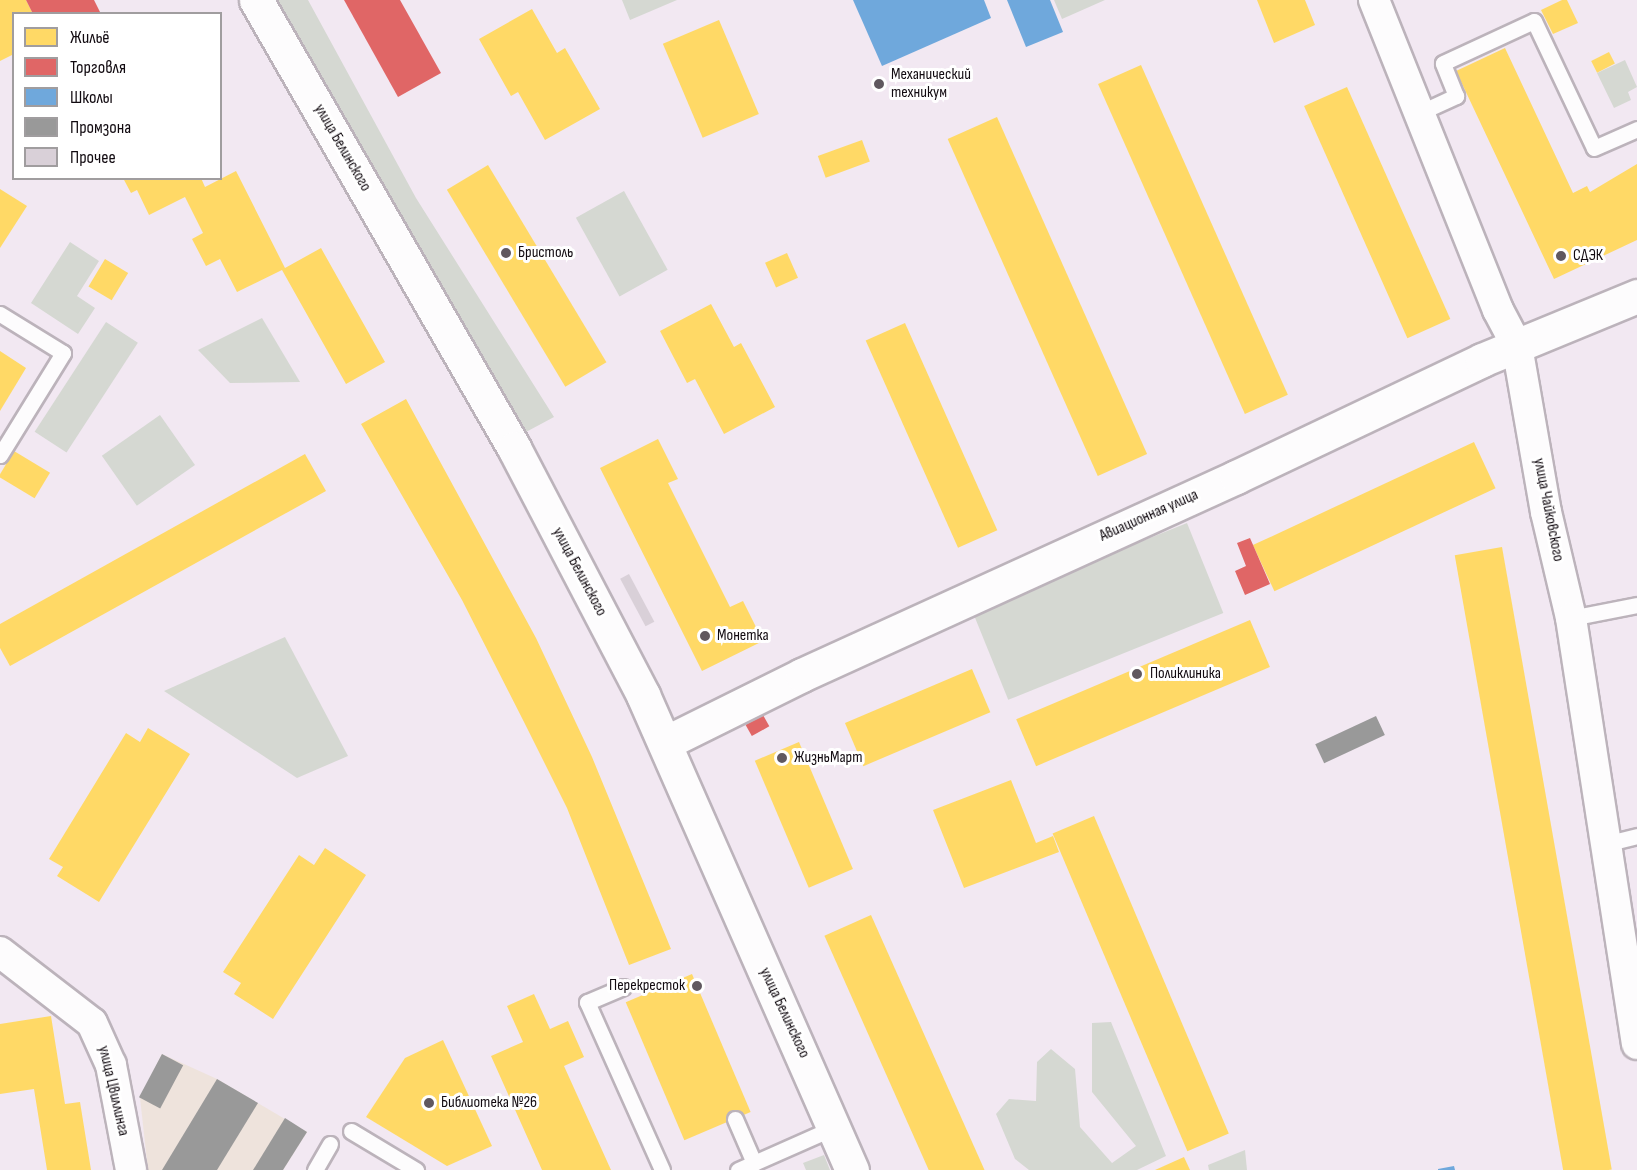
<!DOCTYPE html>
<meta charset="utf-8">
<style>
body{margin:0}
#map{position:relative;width:1637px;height:1170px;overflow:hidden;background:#f2e8f2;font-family:"Sofia Sans Condensed",sans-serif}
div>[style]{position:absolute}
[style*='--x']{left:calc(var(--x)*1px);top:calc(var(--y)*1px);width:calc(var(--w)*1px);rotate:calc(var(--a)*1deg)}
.industrial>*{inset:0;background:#eee3dc}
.green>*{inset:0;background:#d5d8d2;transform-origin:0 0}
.homes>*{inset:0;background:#ffd966;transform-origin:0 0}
.shops>*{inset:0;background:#e06666;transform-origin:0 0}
.schools>*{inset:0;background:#6fa8dc}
.industry>*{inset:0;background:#999;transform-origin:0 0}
.building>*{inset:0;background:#d9d0d8;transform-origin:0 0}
.roads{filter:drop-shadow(2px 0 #bcb3bb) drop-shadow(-2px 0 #bcb3bb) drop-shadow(0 2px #bcb3bb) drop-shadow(0 -2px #bcb3bb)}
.lane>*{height:15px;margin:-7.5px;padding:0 7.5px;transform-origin:7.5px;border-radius:7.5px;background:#fdfcfd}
.street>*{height:30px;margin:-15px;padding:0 15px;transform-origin:15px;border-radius:15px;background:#fdfcfd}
.secondary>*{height:33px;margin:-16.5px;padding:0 16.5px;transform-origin:16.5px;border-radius:16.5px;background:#fdfcfd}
.dots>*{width:16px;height:16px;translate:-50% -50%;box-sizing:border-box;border:3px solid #fff;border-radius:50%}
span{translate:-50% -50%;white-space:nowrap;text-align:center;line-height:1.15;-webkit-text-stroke:6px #fff;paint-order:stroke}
.poi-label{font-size:16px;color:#110a10}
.left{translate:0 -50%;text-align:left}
.right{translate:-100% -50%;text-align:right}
.street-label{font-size:16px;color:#110a10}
.legend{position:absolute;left:12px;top:12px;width:210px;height:168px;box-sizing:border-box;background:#fff;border:2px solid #a09d9f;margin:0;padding:8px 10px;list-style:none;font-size:18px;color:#110a10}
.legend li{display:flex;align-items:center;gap:12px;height:30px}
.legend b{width:30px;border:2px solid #a09d9f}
</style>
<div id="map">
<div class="industrial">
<div style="clip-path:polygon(162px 1054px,217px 1079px,307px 1132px,283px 1170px,148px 1170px,140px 1098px)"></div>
</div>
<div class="green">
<div style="clip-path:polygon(276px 0,308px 0,416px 198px,554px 417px,526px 432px)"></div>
<div style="clip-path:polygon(622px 0,677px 0,630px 20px)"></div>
<div style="clip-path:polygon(1054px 0,1105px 0,1062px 19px)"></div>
<div style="clip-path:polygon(1625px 60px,1637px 87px,1628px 92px,1631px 100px,1614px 108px,1597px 73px)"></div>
<div style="left:624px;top:191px;width:90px;height:55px;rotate:61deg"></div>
<div style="clip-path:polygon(70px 242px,99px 261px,77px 296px,95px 308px,78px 334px,31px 303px)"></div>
<div style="clip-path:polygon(262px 318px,300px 382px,230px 383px,198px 350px)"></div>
<div style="left:106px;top:322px;width:38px;height:131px;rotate:33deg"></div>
<div style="left:160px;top:415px;width:61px;height:71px;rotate:55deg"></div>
<div style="left:1187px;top:523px;width:97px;height:232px;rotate:68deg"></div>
<div style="clip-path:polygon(285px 637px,348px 756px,297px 778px,164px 691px)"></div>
<div style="clip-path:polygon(1111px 1022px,1166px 1156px,1137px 1170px,1029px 1170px,1015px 1159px,996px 1114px,1009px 1099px,1036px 1101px,1037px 1062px,1051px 1049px,1075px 1069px,1080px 1127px,1112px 1163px,1136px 1146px,1092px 1092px,1092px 1023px)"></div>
<div style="clip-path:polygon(1245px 1150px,1247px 1170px,1209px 1170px,1208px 1165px)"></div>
<div style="clip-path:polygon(824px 1155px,830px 1170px,806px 1170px,803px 1163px)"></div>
</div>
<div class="homes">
<div style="clip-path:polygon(0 0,26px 0,33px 14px,14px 14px,14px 54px,0 61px)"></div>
<div style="clip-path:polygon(1257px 0,1305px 0,1315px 25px,1274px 43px)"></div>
<div style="clip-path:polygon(1562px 0,1567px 0,1578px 23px,1553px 34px,1541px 10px)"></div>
<div style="clip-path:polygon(532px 9px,557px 53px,565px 48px,600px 109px,545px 140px,518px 92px,511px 96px,479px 39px)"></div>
<div style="left:719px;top:20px;width:102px;height:61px;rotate:67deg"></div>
<div style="clip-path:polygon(1505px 48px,1573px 193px,1587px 186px,1590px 192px,1637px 164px,1637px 240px,1554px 279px,1456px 71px)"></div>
<div style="left:1609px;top:52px;width:13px;height:20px;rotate:63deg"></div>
<div style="left:1141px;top:65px;width:361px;height:47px;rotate:66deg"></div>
<div style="left:1347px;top:87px;width:254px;height:47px;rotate:66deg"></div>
<div style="left:997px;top:117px;width:369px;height:54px;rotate:66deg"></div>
<div style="left:862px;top:140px;width:23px;height:47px;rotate:70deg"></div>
<div style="left:488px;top:165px;width:230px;height:48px;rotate:59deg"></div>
<div style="clip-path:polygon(236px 171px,285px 268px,321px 248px,385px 362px,346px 384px,282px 270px,237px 292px,220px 259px,206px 266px,192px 239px,203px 233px,185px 197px,149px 215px,137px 190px,131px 193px,123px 178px,201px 178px,205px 187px)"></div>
<div style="clip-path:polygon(0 189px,27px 206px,0 248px)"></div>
<div style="left:787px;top:253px;width:27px;height:24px;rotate:66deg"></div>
<div style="left:105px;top:259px;width:27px;height:32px;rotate:31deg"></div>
<div style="clip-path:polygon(711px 304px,734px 347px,741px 343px,775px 407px,724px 434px,695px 379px,687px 383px,660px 331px)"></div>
<div style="left:905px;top:323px;width:227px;height:43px;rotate:66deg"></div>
<div style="clip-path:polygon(0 351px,26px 368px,0 411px)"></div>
<div style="clip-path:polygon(406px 399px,536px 638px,592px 757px,671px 949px,629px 965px,567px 808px,524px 722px,462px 600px,361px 424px)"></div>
<div style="clip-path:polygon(658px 439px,678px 479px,668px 483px,730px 607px,743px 601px,763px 641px,702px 671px,600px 468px)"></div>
<div style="left:1474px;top:442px;width:51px;height:244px;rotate:65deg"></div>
<div style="left:14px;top:451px;width:42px;height:30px;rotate:31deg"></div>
<div style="clip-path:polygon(305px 454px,326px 491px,10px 666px,0 648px,0 624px)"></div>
<div style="left:1502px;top:547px;width:632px;height:48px;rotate:80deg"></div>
<div style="left:1250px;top:620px;width:51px;height:254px;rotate:67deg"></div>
<div style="left:972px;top:669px;width:47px;height:138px;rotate:67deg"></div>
<div style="clip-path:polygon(148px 728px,190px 754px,99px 902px,57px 876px,63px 867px,49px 859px,126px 733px,140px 742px)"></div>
<div style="left:799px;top:742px;width:138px;height:48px;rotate:67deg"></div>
<div style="clip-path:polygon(1011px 780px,1036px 843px,1053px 836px,1059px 852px,964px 888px,933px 810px)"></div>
<div style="left:1094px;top:816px;width:345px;height:45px;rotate:67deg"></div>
<div style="clip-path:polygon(325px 848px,366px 875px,273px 1019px,234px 994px,241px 983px,223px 972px,299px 855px,314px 865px)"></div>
<div style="left:871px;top:915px;width:280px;height:51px;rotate:66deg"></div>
<div style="left:692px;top:974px;width:150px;height:72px;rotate:67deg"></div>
<div style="clip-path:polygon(534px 994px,550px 1029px,568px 1021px,584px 1057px,564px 1066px,611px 1170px,542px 1170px,491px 1056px,523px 1042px,507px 1006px)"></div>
<div style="clip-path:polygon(51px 1016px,65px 1104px,80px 1102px,91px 1170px,47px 1170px,34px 1089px,0 1094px,0 1024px)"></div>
<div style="clip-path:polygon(443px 1040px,492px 1146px,447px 1166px,366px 1117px,405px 1058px)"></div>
<div style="clip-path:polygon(1184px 1157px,1190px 1170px,1155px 1170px)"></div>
</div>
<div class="shops">
<div style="clip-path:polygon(26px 0,94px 0,101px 14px,33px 14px)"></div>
<div style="clip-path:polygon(344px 0,400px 0,441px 73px,398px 97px)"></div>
<div style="clip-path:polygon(1250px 538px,1270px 584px,1245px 595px,1235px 571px,1246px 566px,1237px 543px)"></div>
<div style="left:763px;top:715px;width:13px;height:20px;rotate:61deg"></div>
</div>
<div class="schools">
<div style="clip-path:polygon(853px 0,984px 0,991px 18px,882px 66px)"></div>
<div style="clip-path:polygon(1007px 0,1050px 0,1063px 32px,1026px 47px)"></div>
<div style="clip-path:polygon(1454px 1166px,1455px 1170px,1438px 1170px,1438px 1169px)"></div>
</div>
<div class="industry">
<div style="left:1376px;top:716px;width:21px;height:67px;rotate:65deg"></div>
<div style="left:162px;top:1054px;width:24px;height:49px;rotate:28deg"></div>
<div style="clip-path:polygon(217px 1079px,258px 1103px,217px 1170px,162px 1170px)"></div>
<div style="clip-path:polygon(285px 1118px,307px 1132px,283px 1170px,253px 1170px)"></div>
</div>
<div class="building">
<div style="left:629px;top:574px;width:54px;height:10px;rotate:62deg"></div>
</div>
<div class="roads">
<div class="lane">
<div style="--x:1419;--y:113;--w:41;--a:-24.7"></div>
<div style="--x:1456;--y:96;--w:35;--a:-112"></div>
<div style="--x:1443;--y:63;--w:100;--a:-24.8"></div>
<div style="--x:1534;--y:21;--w:140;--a:64.7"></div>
<div style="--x:1594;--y:148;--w:47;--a:-23.8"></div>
<div style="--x:0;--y:314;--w:74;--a:31.8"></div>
<div style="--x:63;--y:353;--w:120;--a:121.7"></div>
<div style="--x:1571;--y:618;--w:67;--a:-11.1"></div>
<div style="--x:1609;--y:843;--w:29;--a:-14"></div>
<div style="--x:623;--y:987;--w:39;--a:157"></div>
<div style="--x:587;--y:1002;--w:184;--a:65.9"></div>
<div style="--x:735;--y:1119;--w:48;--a:66.6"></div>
<div style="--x:351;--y:1131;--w:76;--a:31"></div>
<div style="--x:315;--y:1170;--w:30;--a:-60"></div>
<div style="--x:738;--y:1170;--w:106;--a:-23.9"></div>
</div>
<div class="street">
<div style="--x:1374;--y:0;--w:334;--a:68.2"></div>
<div style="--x:1498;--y:310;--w:41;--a:62.2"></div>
<div style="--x:1517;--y:346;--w:169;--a:80.1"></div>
<div style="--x:1546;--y:512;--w:109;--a:76.7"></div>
<div style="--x:1571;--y:618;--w:431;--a:81.2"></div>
<div style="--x:0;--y:952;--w:116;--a:37.7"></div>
<div style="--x:92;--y:1023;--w:46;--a:65.7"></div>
<div style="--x:111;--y:1065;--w:107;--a:79.2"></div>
</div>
<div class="secondary">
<div style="--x:256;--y:0;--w:517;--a:60.06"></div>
<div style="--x:514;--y:448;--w:279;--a:62.4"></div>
<div style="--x:643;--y:695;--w:519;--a:66.25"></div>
<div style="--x:665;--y:743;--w:153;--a:-26.4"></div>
<div style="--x:802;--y:675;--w:477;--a:-24.5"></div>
<div style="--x:1236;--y:477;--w:272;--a:-25.4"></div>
<div style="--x:1482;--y:360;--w:168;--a:-22.4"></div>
</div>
</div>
<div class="dots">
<div style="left:879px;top:84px;background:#60585f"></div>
<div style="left:506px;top:253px;background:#60585f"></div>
<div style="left:1561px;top:256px;background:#60585f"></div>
<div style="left:705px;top:636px;background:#60585f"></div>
<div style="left:1137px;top:674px;background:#60585f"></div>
<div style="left:782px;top:758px;background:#60585f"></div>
<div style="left:697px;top:986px;background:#60585f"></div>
<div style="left:429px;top:1103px;background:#60585f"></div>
</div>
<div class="poi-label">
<span class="left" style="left:891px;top:84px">Механический<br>техникум</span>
<span class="left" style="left:518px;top:253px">Бристоль</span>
<span class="left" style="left:1573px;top:256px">СДЭК</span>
<span class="left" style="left:717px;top:636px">Монетка</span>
<span class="left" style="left:1150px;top:674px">Поликлиника</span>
<span class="left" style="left:794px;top:758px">ЖизньМарт</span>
<span class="right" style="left:685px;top:986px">Перекресток</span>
<span class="left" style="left:441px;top:1103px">Библиотека №26</span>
</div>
<div class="street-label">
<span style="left:342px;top:148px;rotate:60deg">улица Белинского</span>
<span style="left:1548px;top:510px;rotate:79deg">улица Чайковского</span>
<span style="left:1149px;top:516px;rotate:-24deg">Авиационная улица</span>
<span style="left:579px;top:572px;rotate:62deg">улица Белинского</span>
<span style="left:784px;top:1013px;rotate:65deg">улица Белинского</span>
<span style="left:113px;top:1091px;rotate:77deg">улица Цвиллинга</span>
</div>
<ul class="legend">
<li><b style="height:16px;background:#ffd966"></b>Жильё</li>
<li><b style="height:16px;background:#e06666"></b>Торговля</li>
<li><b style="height:16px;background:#6fa8dc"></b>Школы</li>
<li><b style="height:16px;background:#999"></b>Промзона</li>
<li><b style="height:16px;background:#d9d0d8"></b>Прочее</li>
</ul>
</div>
